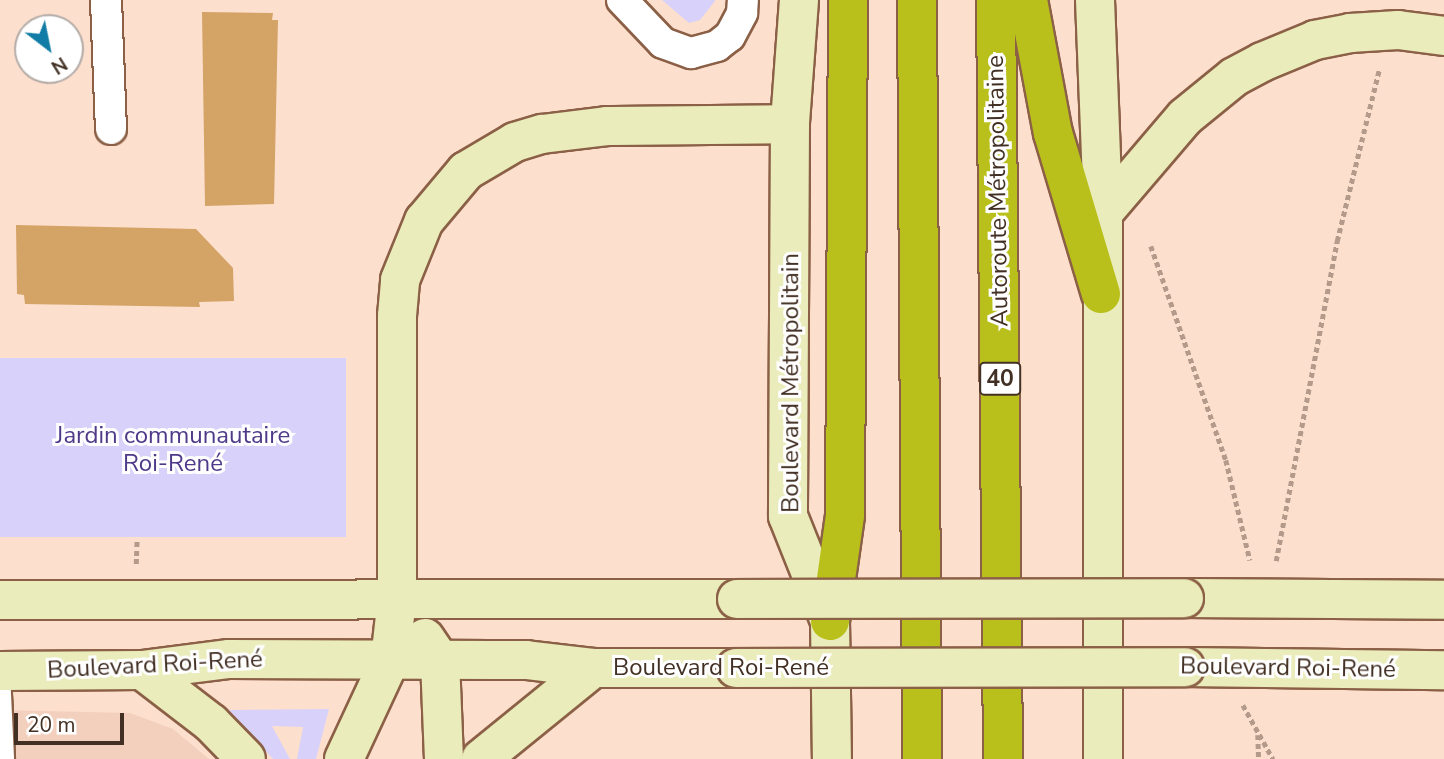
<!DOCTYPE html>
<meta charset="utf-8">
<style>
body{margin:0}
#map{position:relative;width:1444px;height:759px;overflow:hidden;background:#fddfce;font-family:"Nunito Sans",sans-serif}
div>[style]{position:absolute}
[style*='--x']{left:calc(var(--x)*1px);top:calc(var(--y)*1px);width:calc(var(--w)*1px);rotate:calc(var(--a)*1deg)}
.built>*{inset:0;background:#f2d0bd}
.green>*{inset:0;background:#d8d2fa;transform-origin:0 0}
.building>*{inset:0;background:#d4a366}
.path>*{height:4.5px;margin-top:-2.25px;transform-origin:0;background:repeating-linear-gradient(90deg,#b49a8b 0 5px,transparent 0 8.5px)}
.roads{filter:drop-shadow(2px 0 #8b6046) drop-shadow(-2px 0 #8b6046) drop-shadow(0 2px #8b6046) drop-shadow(0 -2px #8b6046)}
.lane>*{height:14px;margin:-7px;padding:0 7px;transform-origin:7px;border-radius:7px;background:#fff}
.street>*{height:30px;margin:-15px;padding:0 15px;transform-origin:15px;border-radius:15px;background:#fff}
.secondary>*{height:38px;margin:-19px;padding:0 19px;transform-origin:19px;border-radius:19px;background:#eaecbb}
.highway>*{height:38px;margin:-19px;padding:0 19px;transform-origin:19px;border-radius:19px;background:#bac01b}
.bridges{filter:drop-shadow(2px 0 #8b6046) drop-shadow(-2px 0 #8b6046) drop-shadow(0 2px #8b6046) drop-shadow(0 -2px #8b6046)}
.secondary-bridge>*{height:38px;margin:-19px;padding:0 19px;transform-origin:19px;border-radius:19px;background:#eaecbb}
span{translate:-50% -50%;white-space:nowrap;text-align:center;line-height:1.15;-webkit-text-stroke:6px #fff;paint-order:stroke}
.shield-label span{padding:2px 5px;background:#fff;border:2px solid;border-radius:5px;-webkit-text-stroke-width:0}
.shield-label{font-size:23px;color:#433024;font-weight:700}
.street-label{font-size:24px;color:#433024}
.park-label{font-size:24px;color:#4f3a8a}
.north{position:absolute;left:14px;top:14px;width:70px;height:70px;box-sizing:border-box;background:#fff;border:2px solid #b4aca7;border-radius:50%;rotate:148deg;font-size:19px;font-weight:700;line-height:28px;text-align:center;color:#433024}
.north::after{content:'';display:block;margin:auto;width:24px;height:32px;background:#117ca5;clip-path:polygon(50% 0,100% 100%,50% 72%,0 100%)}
.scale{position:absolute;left:14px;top:713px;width:110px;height:32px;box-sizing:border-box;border:4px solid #433024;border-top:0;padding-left:9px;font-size:21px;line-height:24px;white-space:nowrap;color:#433024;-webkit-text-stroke:5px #fff;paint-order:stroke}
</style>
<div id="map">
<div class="built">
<div style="clip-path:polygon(0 710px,130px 713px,173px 729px,209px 759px,0 759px)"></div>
</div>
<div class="green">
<div style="clip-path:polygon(662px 0,715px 0,715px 1px,700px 20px,689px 23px)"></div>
<div style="left:346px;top:358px;width:179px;height:346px;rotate:90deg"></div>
<div style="clip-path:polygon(329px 709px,316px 759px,297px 759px,303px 727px,272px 726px,290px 759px,273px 759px,229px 710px)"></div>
</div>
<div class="building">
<div style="clip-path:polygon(202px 12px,273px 13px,272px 20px,278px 20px,274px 204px,205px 206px)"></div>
<div style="clip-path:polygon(16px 225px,196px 229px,233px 268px,234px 301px,199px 302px,200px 307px,25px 304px,24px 295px,17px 294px)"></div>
</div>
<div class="path">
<div style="--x:1151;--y:246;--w:227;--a:70.7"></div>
<div style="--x:1226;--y:460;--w:103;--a:76.5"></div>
<div style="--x:1276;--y:561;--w:326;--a:-79.2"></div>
<div style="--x:1337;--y:241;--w:176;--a:-76.2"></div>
<div style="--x:136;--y:564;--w:25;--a:-88"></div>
<div style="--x:1243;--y:705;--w:62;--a:60.9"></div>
<div style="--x:1258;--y:735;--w:24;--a:88"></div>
</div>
<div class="roads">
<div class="lane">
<div style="--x:3;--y:673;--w:86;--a:87.3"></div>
</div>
<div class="street">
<div style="--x:106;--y:0;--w:129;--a:87.8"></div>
<div style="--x:622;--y:0;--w:59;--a:46.4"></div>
<div style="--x:663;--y:43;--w:30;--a:20"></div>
<div style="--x:691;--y:53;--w:27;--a:-15"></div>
<div style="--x:717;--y:46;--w:16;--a:-38"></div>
<div style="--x:730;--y:36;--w:26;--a:-62"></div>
<div style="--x:742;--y:13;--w:13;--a:-86"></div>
</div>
<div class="secondary">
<div style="--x:799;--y:0;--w:124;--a:94.2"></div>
<div style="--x:790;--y:124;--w:392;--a:90.3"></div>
<div style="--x:788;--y:516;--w:113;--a:68.2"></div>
<div style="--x:830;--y:621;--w:138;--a:89.2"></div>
<div style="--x:1095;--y:0;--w:213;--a:87.8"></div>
<div style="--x:1103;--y:213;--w:546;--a:90"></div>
<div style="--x:1103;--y:213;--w:126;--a:-49.5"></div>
<div style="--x:1185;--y:117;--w:63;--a:-39.2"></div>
<div style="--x:1234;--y:77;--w:32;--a:-28"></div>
<div style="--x:1262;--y:62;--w:57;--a:-22.5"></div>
<div style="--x:1315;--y:40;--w:36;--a:-11"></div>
<div style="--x:1350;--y:33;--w:48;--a:-3.6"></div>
<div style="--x:1398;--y:30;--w:46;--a:7.4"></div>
<div style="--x:1184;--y:598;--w:260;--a:0.4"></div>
<div style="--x:0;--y:600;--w:737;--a:-0.08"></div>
<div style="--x:425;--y:638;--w:27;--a:56"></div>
<div style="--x:440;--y:660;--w:99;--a:87.7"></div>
<div style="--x:1185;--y:667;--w:259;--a:0.7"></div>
<div style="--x:142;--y:670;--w:87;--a:37.5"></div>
<div style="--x:211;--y:723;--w:50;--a:45.8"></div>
<div style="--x:0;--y:671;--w:142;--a:-0.4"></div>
<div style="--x:142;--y:670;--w:88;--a:-7.2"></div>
<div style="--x:229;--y:659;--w:297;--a:0.2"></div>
<div style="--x:526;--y:660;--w:67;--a:6.8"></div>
<div style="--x:593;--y:668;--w:143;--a:0"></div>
<div style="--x:344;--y:759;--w:109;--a:-65.1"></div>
<div style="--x:390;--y:660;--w:61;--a:-83.5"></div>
<div style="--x:397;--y:599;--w:283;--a:-90"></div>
<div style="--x:397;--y:316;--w:36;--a:-85"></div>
<div style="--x:400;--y:280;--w:64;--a:-67.9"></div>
<div style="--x:424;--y:221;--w:65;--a:-50"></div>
<div style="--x:466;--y:171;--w:57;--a:-30.6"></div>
<div style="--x:515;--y:142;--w:28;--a:-17"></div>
<div style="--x:542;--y:134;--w:65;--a:-7"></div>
<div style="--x:607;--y:126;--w:183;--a:-0.6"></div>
<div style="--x:481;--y:759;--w:144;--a:-39.1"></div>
</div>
<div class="highway">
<div style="--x:917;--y:0;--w:759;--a:89.62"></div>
<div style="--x:996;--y:0;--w:759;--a:89.47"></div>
<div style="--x:1028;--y:0;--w:135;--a:79.4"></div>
<div style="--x:1053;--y:133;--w:168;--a:73.4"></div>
<div style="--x:830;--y:621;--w:107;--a:-81.9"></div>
<div style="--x:845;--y:515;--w:515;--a:-89.67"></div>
</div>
</div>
<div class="bridges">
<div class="secondary-bridge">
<div style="--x:737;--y:599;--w:447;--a:-0.1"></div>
<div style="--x:736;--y:668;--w:449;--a:-0.1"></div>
</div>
</div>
<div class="shield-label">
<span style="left:1000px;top:379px">40</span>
</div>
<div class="street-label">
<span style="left:998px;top:191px;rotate:-91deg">Autoroute Métropolitaine</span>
<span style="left:791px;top:383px;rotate:-90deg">Boulevard Métropolitain</span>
<span style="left:155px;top:665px;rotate:-3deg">Boulevard Roi-René</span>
<span style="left:721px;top:668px">Boulevard Roi-René</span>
<span style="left:1288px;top:668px;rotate:1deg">Boulevard Roi-René</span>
</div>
<div class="park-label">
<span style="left:173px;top:450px">Jardin communautaire<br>Roi-René</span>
</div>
<div class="north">N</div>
<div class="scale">20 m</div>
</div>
